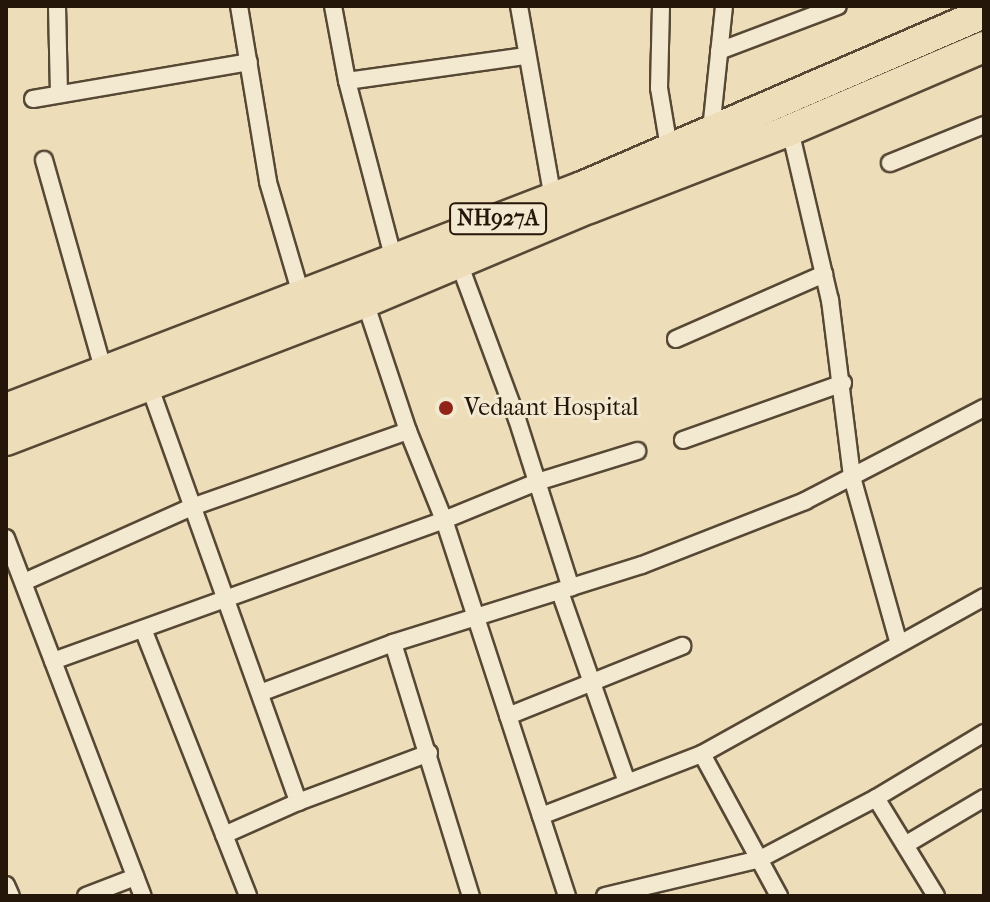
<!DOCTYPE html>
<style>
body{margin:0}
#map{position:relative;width:990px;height:902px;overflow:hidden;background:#edddb8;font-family:"IM FELL French Canon",serif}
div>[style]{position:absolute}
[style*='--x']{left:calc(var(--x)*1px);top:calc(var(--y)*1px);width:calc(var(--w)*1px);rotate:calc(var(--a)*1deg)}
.roads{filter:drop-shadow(2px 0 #564835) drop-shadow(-2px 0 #564835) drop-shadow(0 2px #564835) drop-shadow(0 -2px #564835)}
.street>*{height:16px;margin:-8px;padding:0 8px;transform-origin:8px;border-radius:8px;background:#f3e9d1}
.highway>*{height:30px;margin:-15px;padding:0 15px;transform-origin:15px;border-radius:15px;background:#edddb8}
.dots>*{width:22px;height:22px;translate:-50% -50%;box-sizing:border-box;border:4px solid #f3e9d1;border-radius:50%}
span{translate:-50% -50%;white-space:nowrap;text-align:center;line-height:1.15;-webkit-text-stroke:6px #f3e9d1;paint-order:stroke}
.shield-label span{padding:2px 6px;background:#f3e9d1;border:2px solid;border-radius:6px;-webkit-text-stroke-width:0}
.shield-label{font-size:22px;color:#241609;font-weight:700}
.poi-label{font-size:24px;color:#241609}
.left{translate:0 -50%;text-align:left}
.frame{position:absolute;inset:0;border:8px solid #241609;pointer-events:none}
</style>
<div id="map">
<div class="roads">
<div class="street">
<div style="--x:57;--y:6;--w:88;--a:88.7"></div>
<div style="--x:239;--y:6;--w:178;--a:80.6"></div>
<div style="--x:268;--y:182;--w:117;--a:73.6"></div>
<div style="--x:333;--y:6;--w:76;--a:79.4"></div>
<div style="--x:347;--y:81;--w:185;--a:75.3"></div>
<div style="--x:519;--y:6;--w:195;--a:80"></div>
<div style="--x:661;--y:6;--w:82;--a:91.4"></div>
<div style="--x:659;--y:88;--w:61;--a:80.5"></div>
<div style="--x:719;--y:51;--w:127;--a:-20.7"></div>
<div style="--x:347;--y:81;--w:181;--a:-8"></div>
<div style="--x:33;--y:99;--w:219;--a:-9.7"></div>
<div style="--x:711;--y:130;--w:125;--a:-84"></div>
<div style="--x:790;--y:130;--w:175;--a:76.8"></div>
<div style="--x:830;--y:300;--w:178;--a:82.9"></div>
<div style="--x:852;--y:477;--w:173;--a:74.3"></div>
<div style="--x:44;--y:160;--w:220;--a:74.2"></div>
<div style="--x:890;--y:163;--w:101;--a:-22"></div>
<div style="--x:459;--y:263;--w:166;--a:69.6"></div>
<div style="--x:517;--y:419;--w:177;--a:72.3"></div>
<div style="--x:676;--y:339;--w:162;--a:-23.7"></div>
<div style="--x:149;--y:385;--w:443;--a:70.3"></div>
<div style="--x:683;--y:440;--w:170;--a:-19.6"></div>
<div style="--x:6;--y:538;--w:383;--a:69.1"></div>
<div style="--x:24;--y:582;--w:184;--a:-24.1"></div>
<div style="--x:192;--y:507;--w:229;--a:-19.4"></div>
<div style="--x:560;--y:592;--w:201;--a:70.6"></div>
<div style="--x:143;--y:629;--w:287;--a:68.5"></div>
<div style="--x:393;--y:643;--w:265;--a:72.9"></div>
<div style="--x:53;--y:661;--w:416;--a:-19.8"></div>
<div style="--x:444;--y:520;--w:96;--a:-112"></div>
<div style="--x:408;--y:431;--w:136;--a:-108.4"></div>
<div style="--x:260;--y:693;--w:142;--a:-20.6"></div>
<div style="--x:393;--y:643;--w:261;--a:-17.4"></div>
<div style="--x:642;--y:565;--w:175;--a:-21.4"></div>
<div style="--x:805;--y:501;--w:202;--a:-27.5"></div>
<div style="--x:508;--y:716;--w:188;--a:-21.9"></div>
<div style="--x:702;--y:754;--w:162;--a:61.5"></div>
<div style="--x:876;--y:798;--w:115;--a:58.5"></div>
<div style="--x:541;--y:816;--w:173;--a:-21.1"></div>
<div style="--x:702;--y:754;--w:323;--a:-29.1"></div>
<div style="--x:224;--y:835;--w:81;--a:-24"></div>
<div style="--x:298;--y:802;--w:140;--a:-20.5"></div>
<div style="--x:905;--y:845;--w:92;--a:-30.7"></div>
<div style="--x:6;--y:885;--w:12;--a:66"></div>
<div style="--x:86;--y:896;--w:53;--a:-21.2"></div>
<div style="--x:567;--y:896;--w:396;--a:-108.1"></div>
<div style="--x:444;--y:520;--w:100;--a:-22.2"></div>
<div style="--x:537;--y:482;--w:105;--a:-17.2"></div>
<div style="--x:605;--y:896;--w:159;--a:-13.4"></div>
<div style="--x:760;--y:859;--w:131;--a:-27.7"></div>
<div style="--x:876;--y:798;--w:126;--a:-31"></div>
</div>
<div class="highway">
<div style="--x:6;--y:409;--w:617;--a:-21.08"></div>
<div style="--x:582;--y:187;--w:438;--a:-23.4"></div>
<div style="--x:6;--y:440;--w:385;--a:-21"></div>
<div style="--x:365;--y:302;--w:243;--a:-22.8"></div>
<div style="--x:589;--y:208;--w:216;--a:-21.2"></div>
<div style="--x:790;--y:130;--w:211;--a:-23.2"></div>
</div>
</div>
<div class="dots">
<div style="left:446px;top:408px;background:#8f2418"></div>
</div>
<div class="shield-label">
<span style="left:498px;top:219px">NH927A</span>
</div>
<div class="poi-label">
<span class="left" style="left:464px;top:408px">Vedaant Hospital</span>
</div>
<div class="frame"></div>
</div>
